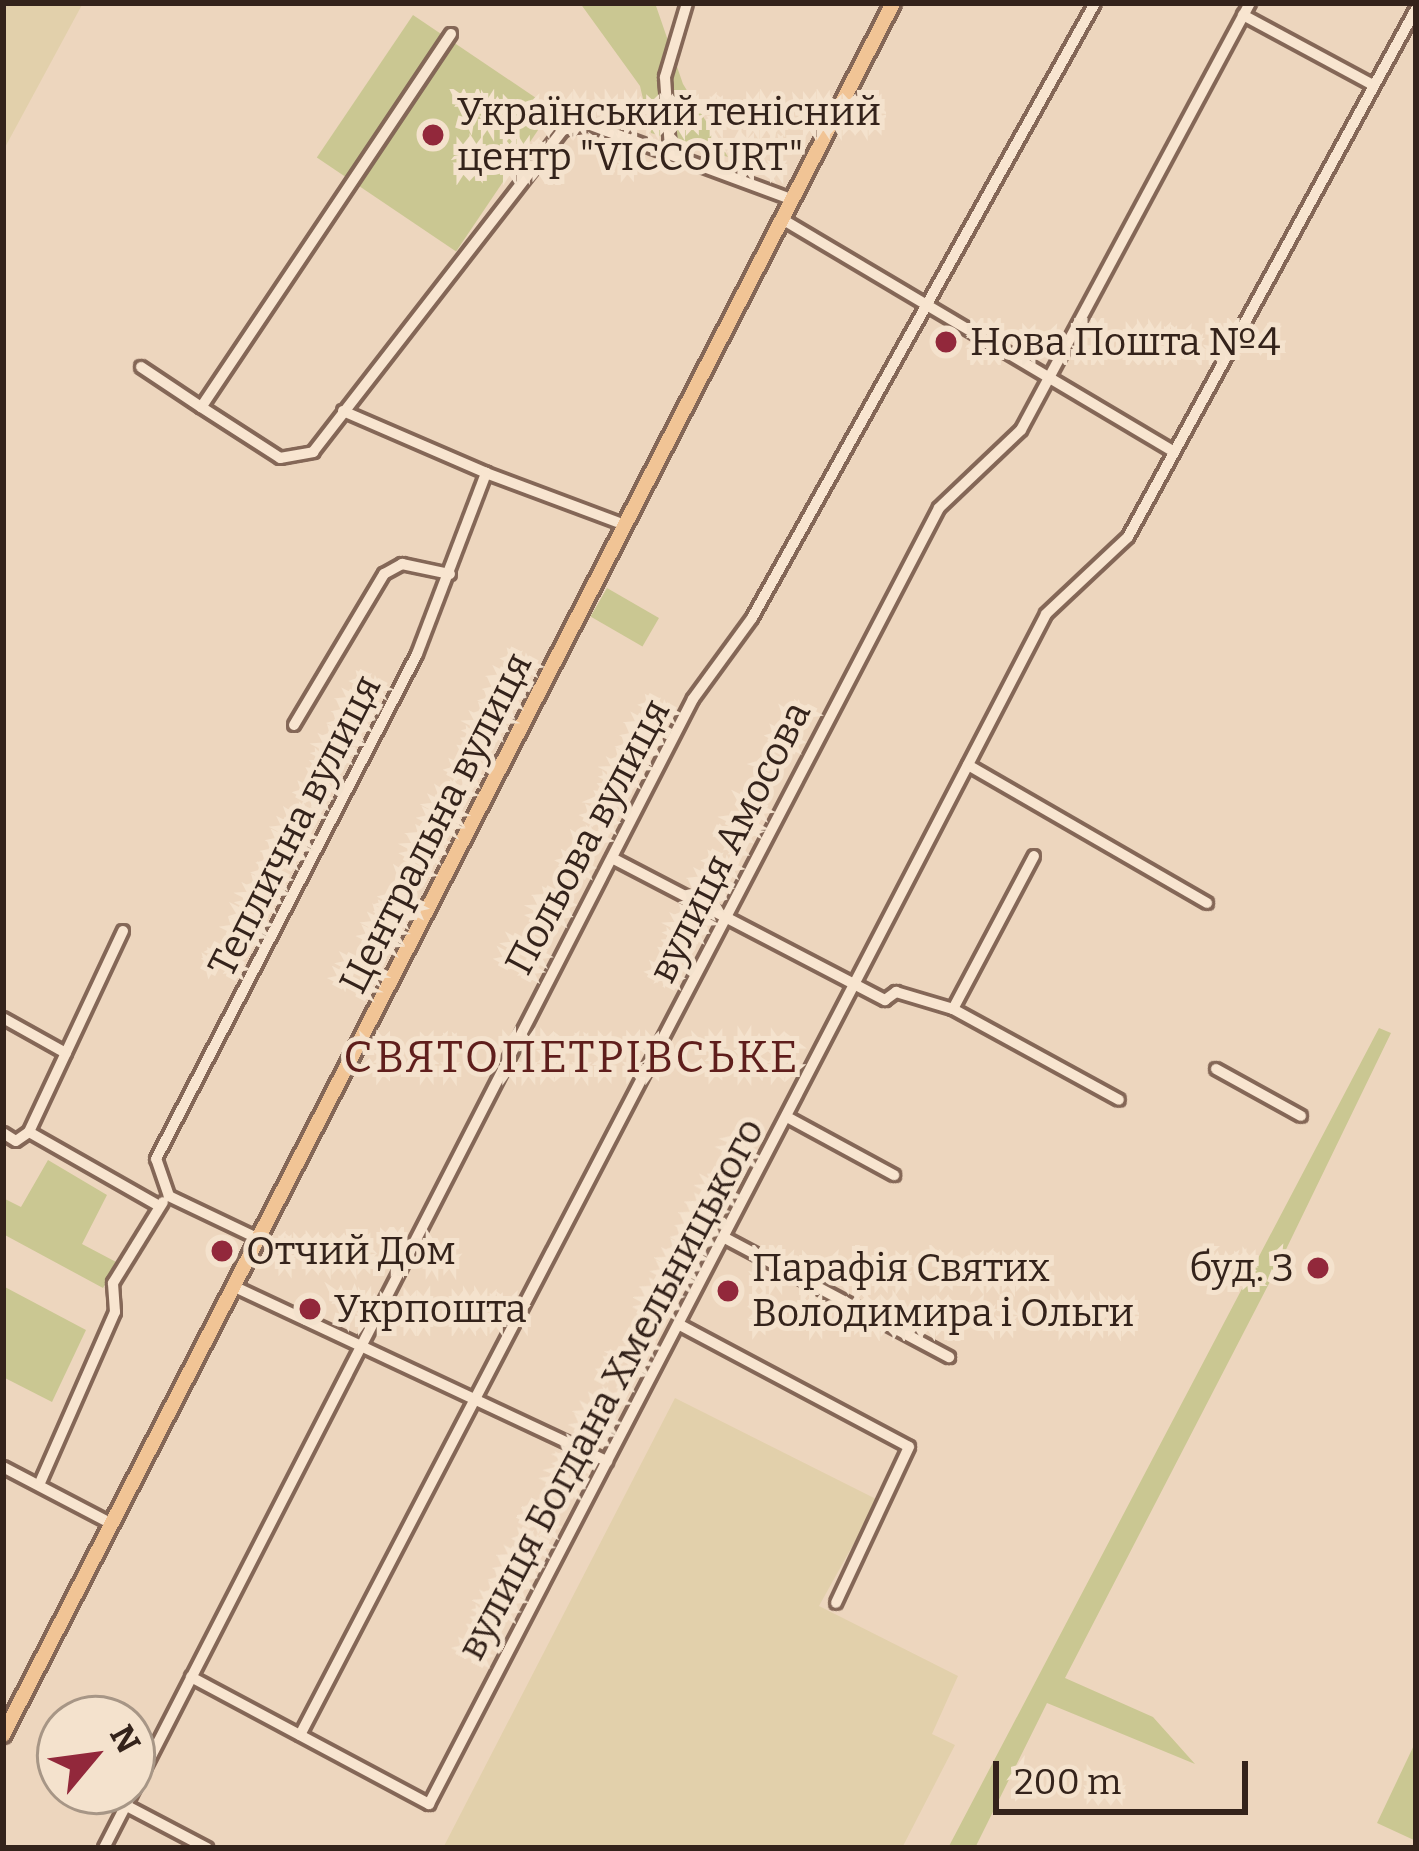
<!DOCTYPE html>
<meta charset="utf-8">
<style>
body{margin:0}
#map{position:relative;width:1419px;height:1851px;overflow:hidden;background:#edd6be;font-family:Bitter,serif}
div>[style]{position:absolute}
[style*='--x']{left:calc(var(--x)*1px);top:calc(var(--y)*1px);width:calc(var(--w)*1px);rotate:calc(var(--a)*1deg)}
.farmland>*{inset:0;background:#e2d0ab}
.green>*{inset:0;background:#cac792;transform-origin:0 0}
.roads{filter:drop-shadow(3px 0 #846757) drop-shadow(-3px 0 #846757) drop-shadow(0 3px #846757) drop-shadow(0 -3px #846757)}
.minor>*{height:10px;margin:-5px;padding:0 5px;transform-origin:5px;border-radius:5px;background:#f8e5d0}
.major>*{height:14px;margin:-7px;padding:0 7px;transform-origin:7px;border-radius:7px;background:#f1c495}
.dots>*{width:33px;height:33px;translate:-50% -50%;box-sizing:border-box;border:6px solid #f4e2cd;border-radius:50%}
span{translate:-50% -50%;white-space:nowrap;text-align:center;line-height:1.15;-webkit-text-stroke:10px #f4e2cd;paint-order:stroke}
.poi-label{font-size:39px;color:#34231b}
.left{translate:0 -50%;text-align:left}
.right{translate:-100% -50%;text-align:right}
.street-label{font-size:39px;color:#34231b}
.quarter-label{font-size:45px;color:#5f1e1c;letter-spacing:3px}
.frame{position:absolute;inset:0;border:6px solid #34231b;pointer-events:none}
.north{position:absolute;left:36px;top:1695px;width:120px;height:120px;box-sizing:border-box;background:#f4e2cd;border:3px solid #a79686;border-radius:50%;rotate:61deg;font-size:33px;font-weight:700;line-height:48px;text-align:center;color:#34231b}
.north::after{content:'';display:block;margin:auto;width:42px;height:54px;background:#92283b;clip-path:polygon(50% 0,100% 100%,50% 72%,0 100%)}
.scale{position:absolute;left:993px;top:1761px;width:255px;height:54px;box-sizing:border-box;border:6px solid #34231b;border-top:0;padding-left:15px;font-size:36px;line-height:42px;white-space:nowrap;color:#34231b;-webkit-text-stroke:9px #f4e2cd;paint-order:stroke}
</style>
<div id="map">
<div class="farmland">
<div style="clip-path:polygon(3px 3px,83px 3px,3px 151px)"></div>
<div style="clip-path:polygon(675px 1398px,878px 1500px,819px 1606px,958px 1676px,932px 1734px,955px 1745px,902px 1848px,443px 1848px)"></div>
</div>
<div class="green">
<div style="clip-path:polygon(580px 3px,655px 3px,683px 84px,728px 157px,651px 133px,640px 86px)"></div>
<div style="left:413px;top:15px;width:168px;height:172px;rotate:34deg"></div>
<div style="left:607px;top:588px;width:60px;height:33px;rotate:30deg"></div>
<div style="clip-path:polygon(1379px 1028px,1391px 1033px,1277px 1268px,1065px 1678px,1153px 1717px,1195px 1764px,1047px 1703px,975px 1848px,948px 1848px)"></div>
<div style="clip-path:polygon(48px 1160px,107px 1195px,82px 1244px,118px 1263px,103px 1288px,3px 1234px,3px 1198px,21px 1207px)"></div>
<div style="clip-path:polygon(3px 1286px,86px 1330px,52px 1402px,3px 1377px)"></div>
<div style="clip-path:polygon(1416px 1741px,1416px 1841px,1377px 1823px)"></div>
</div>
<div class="roads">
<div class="minor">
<div style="--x:1243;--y:15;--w:145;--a:28.3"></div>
<div style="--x:451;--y:34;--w:449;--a:123.8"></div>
<div style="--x:201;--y:407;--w:94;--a:32.8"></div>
<div style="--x:280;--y:458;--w:34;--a:-10"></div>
<div style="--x:313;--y:452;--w:408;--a:-52.2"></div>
<div style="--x:563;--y:130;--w:26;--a:-13"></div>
<div style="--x:588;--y:124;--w:219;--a:20.3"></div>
<div style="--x:670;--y:149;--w:72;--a:-94"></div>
<div style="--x:665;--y:77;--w:77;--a:-73.4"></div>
<div style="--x:782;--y:219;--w:455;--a:30.7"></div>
<div style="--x:141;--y:367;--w:72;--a:33.7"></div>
<div style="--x:343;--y:411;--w:156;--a:23.4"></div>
<div style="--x:294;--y:725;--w:176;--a:-59.2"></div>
<div style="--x:384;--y:574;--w:21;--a:-29"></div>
<div style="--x:402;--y:564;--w:49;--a:11.8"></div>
<div style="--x:968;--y:765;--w:276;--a:30"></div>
<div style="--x:612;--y:858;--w:308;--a:27.5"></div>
<div style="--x:885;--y:1000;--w:14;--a:-36"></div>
<div style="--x:896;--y:992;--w:59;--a:16.6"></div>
<div style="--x:953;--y:1009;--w:173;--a:-62.1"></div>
<div style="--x:123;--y:931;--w:222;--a:115.1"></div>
<div style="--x:29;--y:1132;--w:150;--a:29.6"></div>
<div style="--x:953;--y:1009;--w:189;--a:28.7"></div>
<div style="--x:3;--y:1018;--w:72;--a:29.1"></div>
<div style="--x:1216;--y:1069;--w:97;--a:28.9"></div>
<div style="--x:787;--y:1117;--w:122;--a:28.5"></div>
<div style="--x:3;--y:1133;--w:15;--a:32"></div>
<div style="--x:16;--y:1141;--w:16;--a:-35"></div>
<div style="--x:725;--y:1238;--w:254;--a:28"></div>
<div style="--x:259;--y:1239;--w:100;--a:-154.5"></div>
<div style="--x:169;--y:1196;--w:39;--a:-109"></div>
<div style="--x:156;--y:1159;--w:568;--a:-62.67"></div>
<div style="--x:417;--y:654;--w:194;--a:-69.1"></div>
<div style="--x:486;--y:473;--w:148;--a:20.5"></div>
<div style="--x:235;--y:1287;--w:411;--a:25.1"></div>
<div style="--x:680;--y:1325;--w:259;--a:28"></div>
<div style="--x:909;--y:1447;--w:172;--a:115.1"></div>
<div style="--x:3;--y:1467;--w:123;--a:27.6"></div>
<div style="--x:39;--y:1485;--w:189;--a:-66.3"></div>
<div style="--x:115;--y:1312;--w:29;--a:-94"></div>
<div style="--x:113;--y:1283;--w:95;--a:-58.3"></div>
<div style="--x:191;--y:1677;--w:270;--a:28.1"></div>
<div style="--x:429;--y:1804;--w:1340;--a:-62.59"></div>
<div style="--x:1046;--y:614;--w:112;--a:-43.2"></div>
<div style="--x:1128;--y:537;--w:601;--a:-61.39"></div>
<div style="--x:300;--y:1735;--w:1383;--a:-62.49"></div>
<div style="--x:939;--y:508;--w:113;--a:-43.6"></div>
<div style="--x:1021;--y:430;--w:485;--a:-61.8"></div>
<div style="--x:125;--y:1805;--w:93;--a:27.7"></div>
<div style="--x:104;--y:1848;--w:1291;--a:-62.86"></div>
<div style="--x:693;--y:699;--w:100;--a:-53.9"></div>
<div style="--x:752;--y:618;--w:704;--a:-60.85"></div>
</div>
<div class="major">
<div style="--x:3;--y:1735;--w:1947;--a:-62.8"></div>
</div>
</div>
<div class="dots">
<div style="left:433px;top:135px;background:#92283b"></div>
<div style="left:946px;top:342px;background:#92283b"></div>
<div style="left:222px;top:1251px;background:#92283b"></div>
<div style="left:1318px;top:1268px;background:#92283b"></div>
<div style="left:728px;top:1291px;background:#92283b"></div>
<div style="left:310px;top:1309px;background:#92283b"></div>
</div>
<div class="poi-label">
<span class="left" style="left:457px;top:135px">Український тенісний<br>центр "VICCOURT"</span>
<span class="left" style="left:970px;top:342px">Нова Пошта №4</span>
<span class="left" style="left:246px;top:1251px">Отчий Дом</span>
<span class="right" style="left:1294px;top:1268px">буд. 3</span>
<span class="left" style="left:752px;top:1291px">Парафія Святих<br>Володимира і Ольги</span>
<span class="left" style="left:334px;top:1309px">Укрпошта</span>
</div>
<div class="street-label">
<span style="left:436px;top:823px;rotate:-63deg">Центральна вулиця</span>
<span style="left:295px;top:826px;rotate:-63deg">Теплична вулиця</span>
<span style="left:588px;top:837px;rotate:-62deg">Польова вулиця</span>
<span style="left:730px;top:842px;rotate:-63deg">вулиця Амосова</span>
<span style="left:611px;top:1389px;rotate:-62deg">вулиця Богдана Хмельницького</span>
</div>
<div class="quarter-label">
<span style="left:572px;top:1058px">СВЯТОПЕТРІВСЬКЕ</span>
</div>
<div class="frame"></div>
<div class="north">N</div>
<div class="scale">200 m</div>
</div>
